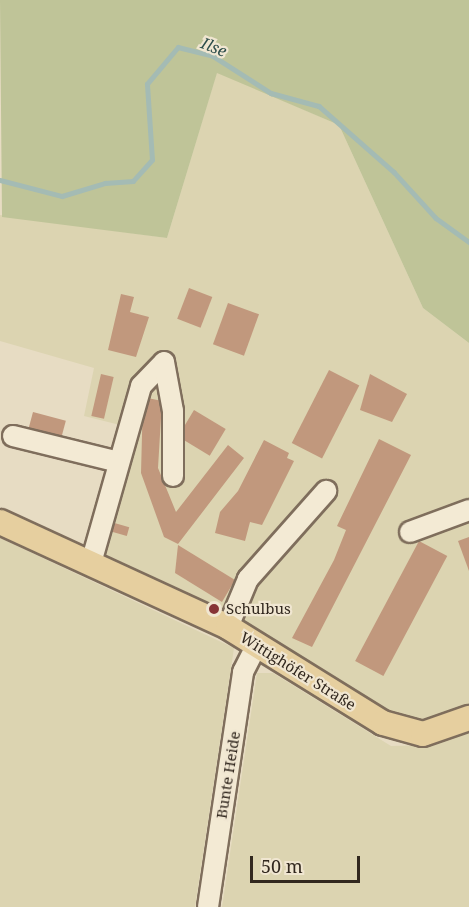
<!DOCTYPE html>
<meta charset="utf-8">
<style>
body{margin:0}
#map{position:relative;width:469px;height:907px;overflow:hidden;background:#e7dcc3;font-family:"Noto Serif",serif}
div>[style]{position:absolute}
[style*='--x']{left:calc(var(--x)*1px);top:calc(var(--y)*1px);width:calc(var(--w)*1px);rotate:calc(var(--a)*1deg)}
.farmland>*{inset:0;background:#dcd4b1}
.green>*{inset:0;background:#bfc498}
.stream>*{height:4.5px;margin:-2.25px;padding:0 2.25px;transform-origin:2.25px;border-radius:2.25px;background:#a4bbb4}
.building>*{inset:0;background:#c1987d;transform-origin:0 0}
.roads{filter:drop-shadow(2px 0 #7f6e5c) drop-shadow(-2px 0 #7f6e5c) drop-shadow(0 2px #7f6e5c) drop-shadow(0 -2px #7f6e5c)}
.minor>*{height:20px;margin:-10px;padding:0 10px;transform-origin:10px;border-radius:10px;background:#f3ead4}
.major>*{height:24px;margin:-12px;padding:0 12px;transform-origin:12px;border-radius:12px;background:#e6cf9f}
.dots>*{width:16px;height:16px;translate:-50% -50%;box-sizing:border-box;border:3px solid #f0e6d1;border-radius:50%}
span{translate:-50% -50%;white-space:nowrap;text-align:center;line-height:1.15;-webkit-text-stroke:4.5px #f0e6d1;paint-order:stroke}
.poi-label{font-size:15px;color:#31271e}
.left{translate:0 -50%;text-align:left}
.street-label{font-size:15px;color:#31271e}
.water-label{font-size:16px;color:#2f4f4c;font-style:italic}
.scale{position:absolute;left:250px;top:856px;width:110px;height:27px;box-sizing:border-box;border:3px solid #31271e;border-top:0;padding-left:8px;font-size:18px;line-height:21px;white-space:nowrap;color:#31271e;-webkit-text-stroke:4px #f0e6d1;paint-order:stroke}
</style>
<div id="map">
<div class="farmland">
<div style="clip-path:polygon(217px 72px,339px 125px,423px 308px,469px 343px,469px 708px,420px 726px,387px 717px,214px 607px,99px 554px,132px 428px,84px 416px,94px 368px,0 341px,0 215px,167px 238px)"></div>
<div style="clip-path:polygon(0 538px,234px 648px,195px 907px,0 907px)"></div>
<div style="clip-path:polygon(257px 673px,273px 673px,391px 746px,431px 745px,469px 732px,469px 907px,222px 907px)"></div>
</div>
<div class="green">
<div style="clip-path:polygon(0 0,469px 0,469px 343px,423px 308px,339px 125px,217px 73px,167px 238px,2px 217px)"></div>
</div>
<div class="stream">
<div style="--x:0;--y:180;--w:64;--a:14.5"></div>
<div style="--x:62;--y:196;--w:45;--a:-16.8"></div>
<div style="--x:105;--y:183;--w:28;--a:-4"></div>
<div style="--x:133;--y:181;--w:28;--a:-48"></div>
<div style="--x:152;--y:160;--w:76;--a:-93.8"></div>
<div style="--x:147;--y:84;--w:48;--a:-50"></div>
<div style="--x:178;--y:47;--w:36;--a:14"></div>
<div style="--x:213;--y:56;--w:69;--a:32.5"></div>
<div style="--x:271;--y:93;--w:50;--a:15.2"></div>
<div style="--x:319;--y:106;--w:100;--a:41.3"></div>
<div style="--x:394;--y:172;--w:62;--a:47.6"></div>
<div style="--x:436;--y:218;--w:41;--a:36"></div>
</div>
<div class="building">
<div style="left:189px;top:288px;width:25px;height:33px;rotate:21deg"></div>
<div style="clip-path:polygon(121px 294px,134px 297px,130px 312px,149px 317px,136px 357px,108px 350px)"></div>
<div style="left:228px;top:303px;width:33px;height:44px;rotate:20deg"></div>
<div style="left:329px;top:370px;width:34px;height:82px;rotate:27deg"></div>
<div style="left:101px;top:374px;width:13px;height:43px;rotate:13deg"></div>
<div style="clip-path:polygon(370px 374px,407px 394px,392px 422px,360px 410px)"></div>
<div style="clip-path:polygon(143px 397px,162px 401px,158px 468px,176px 512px,228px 445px,244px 458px,178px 544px,164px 537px,141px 473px)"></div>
<div style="left:194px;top:410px;width:37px;height:31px;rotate:31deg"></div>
<div style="left:33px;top:412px;width:34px;height:24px;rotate:15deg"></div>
<div style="clip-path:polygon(379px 439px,411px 455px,312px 647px,292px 638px,334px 560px,346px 530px,337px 526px)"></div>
<div style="clip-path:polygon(264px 440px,289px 453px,287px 458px,294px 461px,262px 525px,250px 522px,245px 541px,215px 533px,220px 512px,238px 491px)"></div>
<div style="left:111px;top:522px;width:19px;height:9px;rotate:16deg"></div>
<div style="clip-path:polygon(469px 537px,469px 571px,458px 541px)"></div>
<div style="left:419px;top:541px;width:32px;height:136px;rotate:28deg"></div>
<div style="clip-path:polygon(178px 545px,235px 580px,222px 602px,175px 573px)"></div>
</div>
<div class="roads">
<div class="minor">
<div style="--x:13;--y:436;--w:109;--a:13.8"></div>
<div style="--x:410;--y:532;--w:63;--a:-20.4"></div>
<div style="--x:91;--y:563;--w:184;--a:-74.2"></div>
<div style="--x:141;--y:386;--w:33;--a:-46"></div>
<div style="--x:164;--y:362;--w:50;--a:79.6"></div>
<div style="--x:173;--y:411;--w:65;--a:90"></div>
<div style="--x:228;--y:627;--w:52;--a:-67.4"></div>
<div style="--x:248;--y:579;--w:118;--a:-48.4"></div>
<div style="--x:208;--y:907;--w:238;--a:-81.5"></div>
<div style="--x:243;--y:672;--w:29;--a:-63"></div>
</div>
<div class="major">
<div style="--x:0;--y:522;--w:251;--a:24.7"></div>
<div style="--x:228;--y:627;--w:182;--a:31.8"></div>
<div style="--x:383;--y:723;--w:41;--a:15.4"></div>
<div style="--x:423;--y:734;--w:49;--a:-19.2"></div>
</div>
</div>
<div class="dots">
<div style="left:214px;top:609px;background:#863436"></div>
</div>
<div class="poi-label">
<span class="left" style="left:226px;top:609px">Schulbus</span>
</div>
<div class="street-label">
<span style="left:298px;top:671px;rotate:32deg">Wittighöfer Straße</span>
<span style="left:228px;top:775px;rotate:-81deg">Bunte Heide</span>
</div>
<div class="water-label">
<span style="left:214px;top:47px;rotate:22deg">Ilse</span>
</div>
<div class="scale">50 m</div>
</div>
